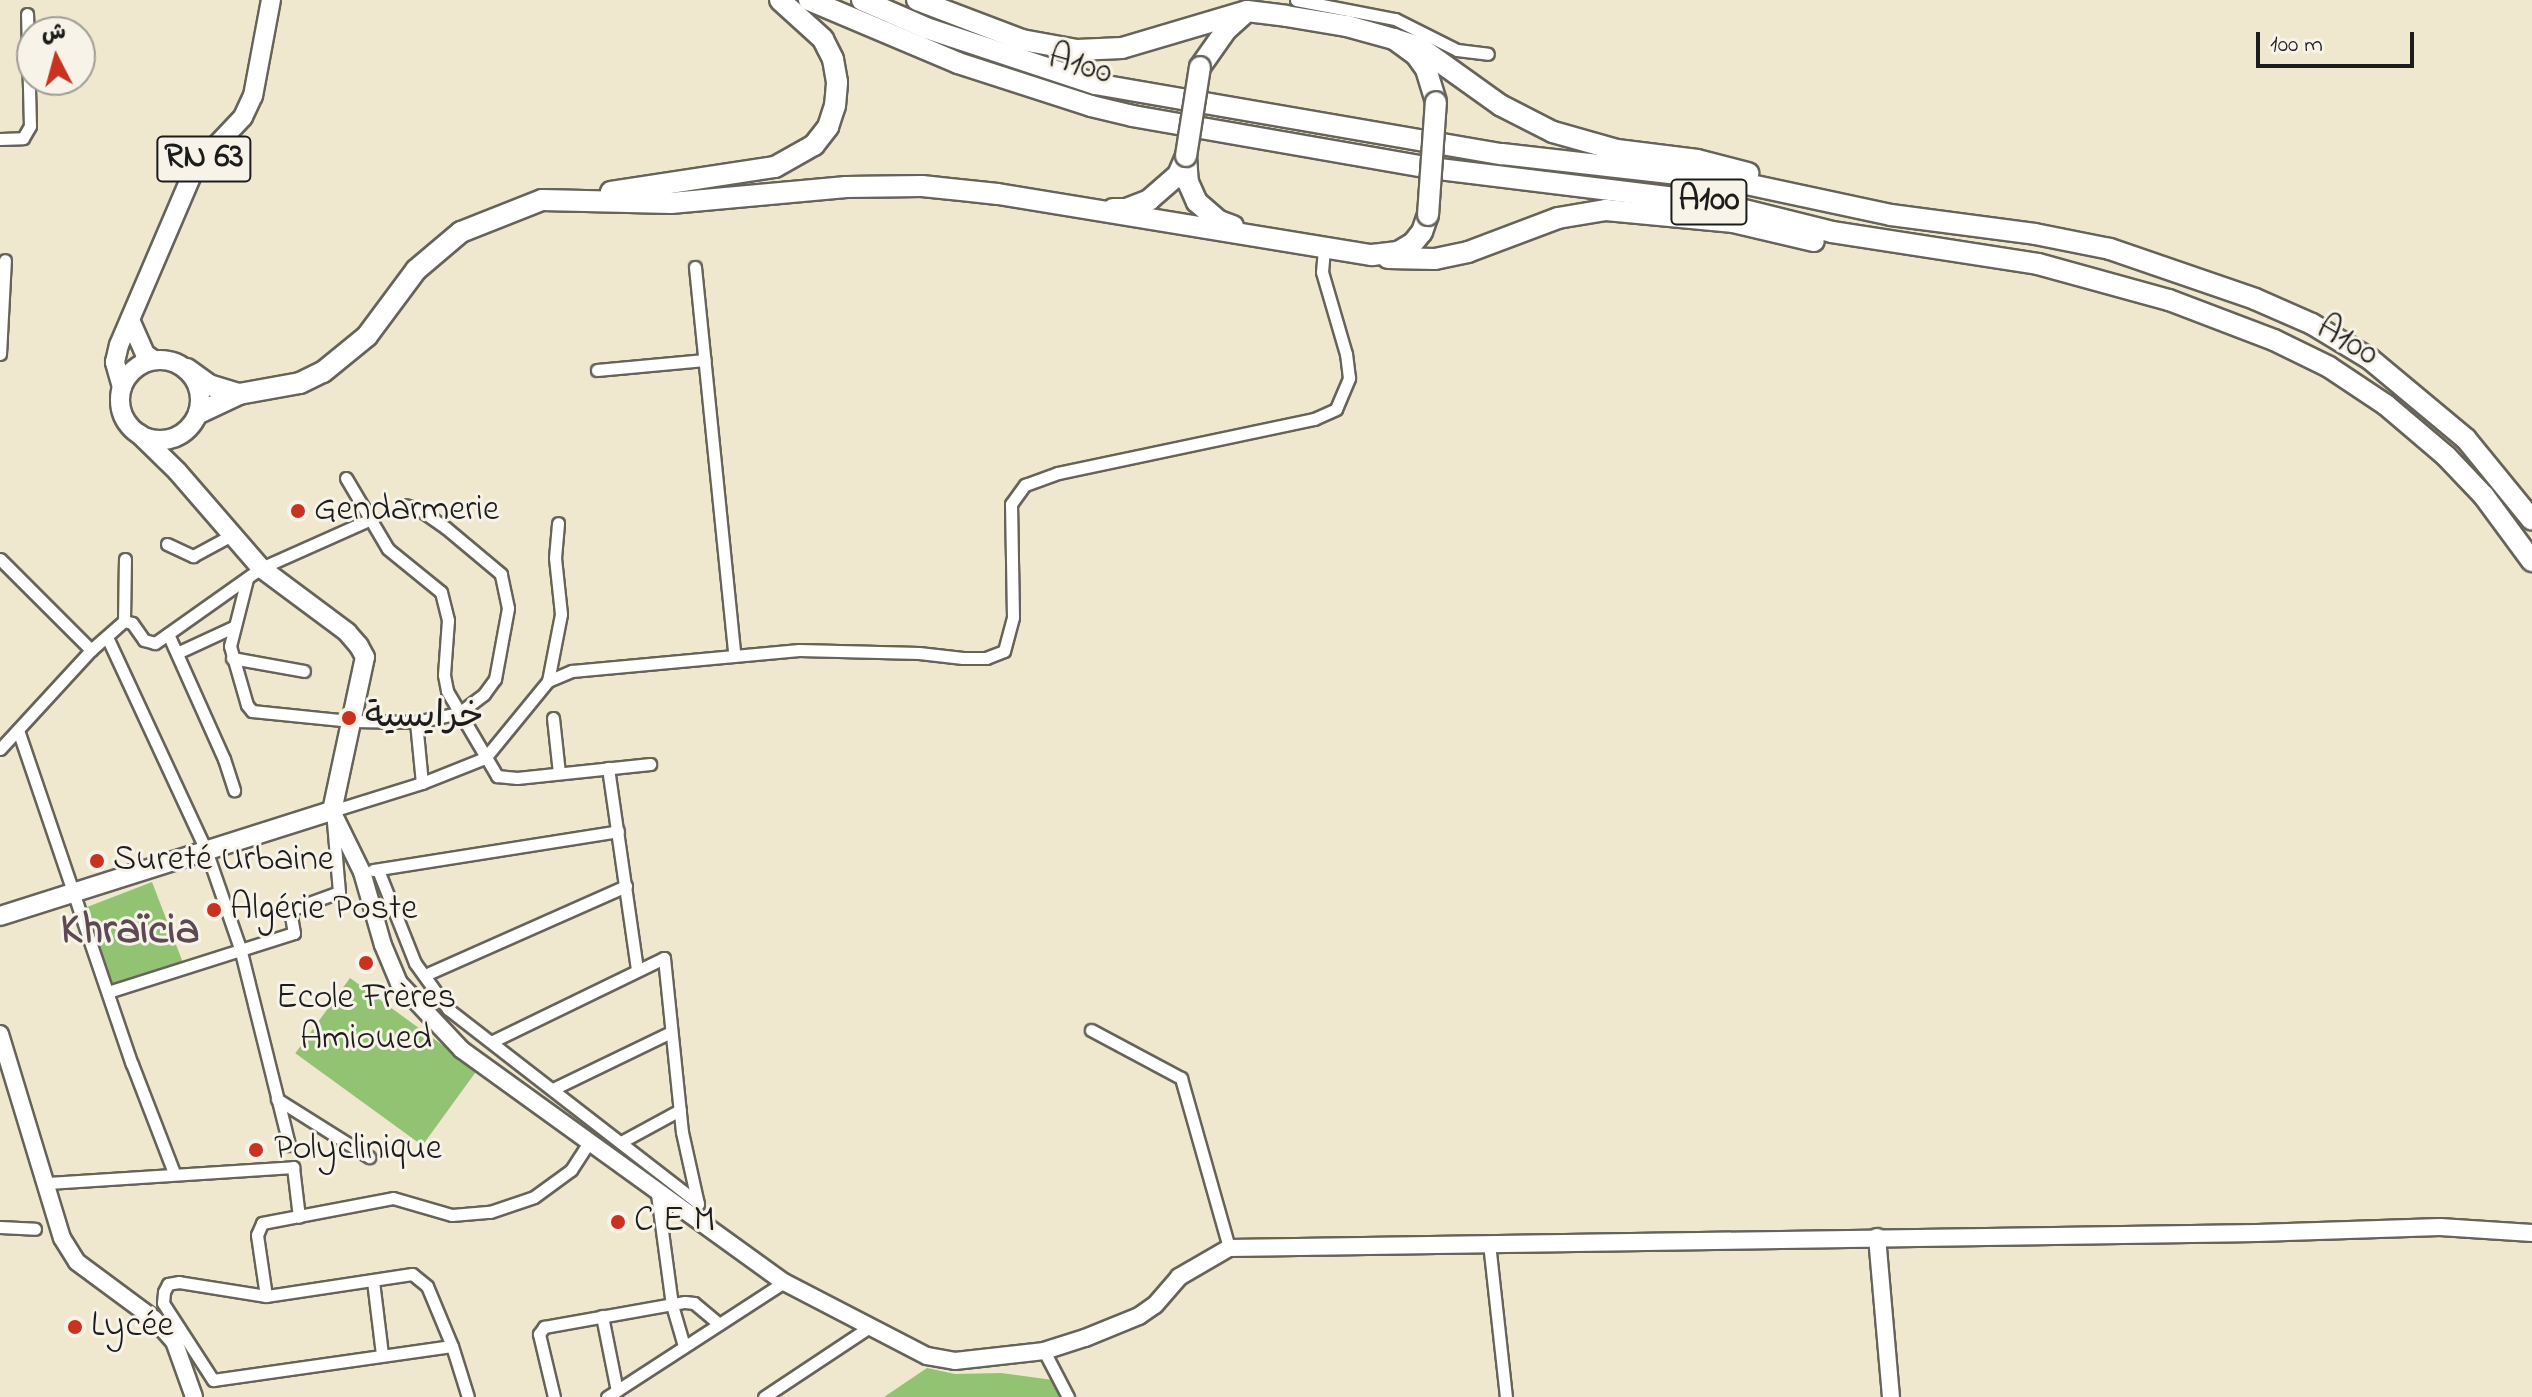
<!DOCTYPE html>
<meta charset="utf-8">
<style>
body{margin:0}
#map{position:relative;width:2532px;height:1397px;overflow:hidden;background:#efe7ce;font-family:"Indie Flower","Playpen Sans Arabic",sans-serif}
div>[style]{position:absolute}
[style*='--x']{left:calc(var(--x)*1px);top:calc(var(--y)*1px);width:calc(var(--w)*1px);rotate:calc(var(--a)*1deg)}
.green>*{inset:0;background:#91c373;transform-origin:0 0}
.roads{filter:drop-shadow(2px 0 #66635a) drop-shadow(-2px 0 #66635a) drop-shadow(0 2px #66635a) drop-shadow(0 -2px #66635a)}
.street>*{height:11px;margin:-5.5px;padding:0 5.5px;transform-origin:5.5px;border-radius:5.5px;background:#fff}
.secondary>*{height:16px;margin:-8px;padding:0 8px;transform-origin:8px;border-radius:8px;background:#fff}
.primary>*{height:18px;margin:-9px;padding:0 9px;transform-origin:9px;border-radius:9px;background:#fff}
.primary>.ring{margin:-9px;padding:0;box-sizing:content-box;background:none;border:18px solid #fff;border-radius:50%}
.highway>*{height:20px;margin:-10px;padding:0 10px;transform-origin:10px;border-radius:10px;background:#fff}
.bridges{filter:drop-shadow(2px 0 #66635a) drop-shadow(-2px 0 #66635a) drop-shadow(0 2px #66635a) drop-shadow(0 -2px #66635a)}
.highway-bridge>*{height:20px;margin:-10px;padding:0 10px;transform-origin:10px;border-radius:10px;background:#fff}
.dots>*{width:22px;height:22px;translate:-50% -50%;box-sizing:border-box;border:4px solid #f7f3e8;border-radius:50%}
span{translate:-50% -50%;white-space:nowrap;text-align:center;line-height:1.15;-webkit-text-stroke:6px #f7f3e8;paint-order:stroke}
.shield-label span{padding:2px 6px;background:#f7f3e8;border:2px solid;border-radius:6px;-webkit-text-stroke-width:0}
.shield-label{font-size:34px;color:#1c1c1c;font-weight:700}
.street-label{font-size:36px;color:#1c1c1c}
.poi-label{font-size:36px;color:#1c1c1c}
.left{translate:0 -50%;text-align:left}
.district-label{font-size:44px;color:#5c4953;font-weight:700}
.north{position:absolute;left:16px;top:16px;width:80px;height:80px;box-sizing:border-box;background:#f7f3e8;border:2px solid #9f9d96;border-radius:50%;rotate:354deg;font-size:22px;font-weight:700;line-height:32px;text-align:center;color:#1c1c1c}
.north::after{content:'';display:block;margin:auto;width:28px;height:36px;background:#c8321e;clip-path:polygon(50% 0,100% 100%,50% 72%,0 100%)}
.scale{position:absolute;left:2256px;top:32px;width:158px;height:36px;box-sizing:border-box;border:4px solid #1c1c1c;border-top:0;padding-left:10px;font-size:24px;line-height:28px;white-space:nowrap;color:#1c1c1c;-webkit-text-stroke:6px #f7f3e8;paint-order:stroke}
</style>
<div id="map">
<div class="green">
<div style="left:152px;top:882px;width:87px;height:73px;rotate:69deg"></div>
<div style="left:350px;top:978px;width:157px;height:93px;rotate:36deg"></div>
<div style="clip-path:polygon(927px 1368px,955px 1374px,1001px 1373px,1053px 1380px,1062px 1397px,884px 1397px)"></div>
</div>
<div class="roads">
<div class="street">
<div style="--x:1296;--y:0;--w:101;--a:10.9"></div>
<div style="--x:1395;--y:19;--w:69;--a:26.6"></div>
<div style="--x:1457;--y:50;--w:31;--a:7"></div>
<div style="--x:0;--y:139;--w:23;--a:-2"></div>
<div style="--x:23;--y:138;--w:14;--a:-60"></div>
<div style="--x:30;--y:126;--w:112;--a:-91.5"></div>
<div style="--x:695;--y:267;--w:389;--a:84.2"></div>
<div style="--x:0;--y:354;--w:94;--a:-87"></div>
<div style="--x:597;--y:370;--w:108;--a:-5.3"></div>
<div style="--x:346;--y:478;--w:82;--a:59.4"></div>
<div style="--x:388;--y:549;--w:68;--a:39.1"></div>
<div style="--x:441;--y:592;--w:29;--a:76"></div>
<div style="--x:448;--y:620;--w:55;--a:94.2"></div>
<div style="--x:444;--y:675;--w:16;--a:79"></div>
<div style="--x:447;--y:691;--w:99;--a:59.5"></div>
<div style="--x:497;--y:776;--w:20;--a:6"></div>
<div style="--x:517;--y:778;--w:134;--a:-6"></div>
<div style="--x:167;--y:544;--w:29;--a:25"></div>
<div style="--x:193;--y:556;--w:42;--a:-28.4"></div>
<div style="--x:0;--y:559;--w:129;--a:45"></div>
<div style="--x:247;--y:579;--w:69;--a:104.2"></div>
<div style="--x:230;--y:646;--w:61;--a:73.9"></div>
<div style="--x:247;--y:705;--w:8;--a:50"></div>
<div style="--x:252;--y:711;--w:100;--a:5.8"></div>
<div style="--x:351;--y:721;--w:65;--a:0.9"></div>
<div style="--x:416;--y:722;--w:44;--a:-11.8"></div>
<div style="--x:459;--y:713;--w:31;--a:-37"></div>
<div style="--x:484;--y:694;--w:19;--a:-54"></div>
<div style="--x:495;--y:679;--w:72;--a:-79.6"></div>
<div style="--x:508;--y:608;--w:35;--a:-102"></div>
<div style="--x:501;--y:574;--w:72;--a:-140.1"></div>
<div style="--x:446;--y:528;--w:32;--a:-145"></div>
<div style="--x:420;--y:510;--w:16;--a:-162"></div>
<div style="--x:124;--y:621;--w:62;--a:-89.1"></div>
<div style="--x:168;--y:634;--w:137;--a:65.9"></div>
<div style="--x:224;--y:759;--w:33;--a:72"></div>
<div style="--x:107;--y:637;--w:235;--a:65.1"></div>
<div style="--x:206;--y:850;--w:104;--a:70.9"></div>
<div style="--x:240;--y:948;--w:203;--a:76"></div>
<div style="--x:177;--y:653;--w:62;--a:-24.9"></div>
<div style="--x:232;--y:658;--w:73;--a:10.2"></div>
<div style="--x:548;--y:681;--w:68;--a:-79"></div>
<div style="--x:561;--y:614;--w:56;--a:-96.1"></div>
<div style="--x:555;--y:558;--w:35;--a:-85"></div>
<div style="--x:553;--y:718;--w:55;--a:83.8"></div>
<div style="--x:416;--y:722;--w:61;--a:84.4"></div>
<div style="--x:18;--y:730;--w:353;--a:71.2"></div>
<div style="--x:132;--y:1064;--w:117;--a:68.9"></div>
<div style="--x:0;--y:749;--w:134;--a:-47.4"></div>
<div style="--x:91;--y:650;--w:44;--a:-41.3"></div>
<div style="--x:124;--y:621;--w:8;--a:14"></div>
<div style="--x:132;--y:623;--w:21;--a:55"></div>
<div style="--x:144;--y:640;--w:11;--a:15"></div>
<div style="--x:155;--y:643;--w:130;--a:-35.3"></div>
<div style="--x:261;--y:568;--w:118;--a:-24"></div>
<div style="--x:608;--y:768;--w:204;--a:81.8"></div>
<div style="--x:373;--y:870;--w:248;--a:-9"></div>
<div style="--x:378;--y:870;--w:100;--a:68.3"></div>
<div style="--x:415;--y:963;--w:57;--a:54.3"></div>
<div style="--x:448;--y:1009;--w:316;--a:37.8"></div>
<div style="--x:425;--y:975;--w:220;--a:-23.9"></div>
<div style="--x:108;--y:992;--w:195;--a:-17.6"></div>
<div style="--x:294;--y:933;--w:23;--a:-100"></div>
<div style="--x:290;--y:910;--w:52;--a:-20.2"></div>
<div style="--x:339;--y:892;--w:81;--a:-94.9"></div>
<div style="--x:332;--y:811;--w:94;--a:-17.3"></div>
<div style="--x:422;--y:783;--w:68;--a:-21.6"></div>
<div style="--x:485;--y:758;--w:99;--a:-50.7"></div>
<div style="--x:548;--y:681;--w:26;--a:-23"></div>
<div style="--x:572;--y:671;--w:228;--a:-5.3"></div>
<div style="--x:799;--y:650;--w:120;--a:1.4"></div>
<div style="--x:919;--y:653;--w:44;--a:6.5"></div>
<div style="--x:963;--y:658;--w:23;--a:0"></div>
<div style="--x:986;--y:658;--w:19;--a:-21"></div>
<div style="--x:1004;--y:651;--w:35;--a:-75"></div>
<div style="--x:1013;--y:617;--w:113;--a:-91"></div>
<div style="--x:1011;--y:504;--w:24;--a:-54"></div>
<div style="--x:1025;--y:485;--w:35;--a:-20"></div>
<div style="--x:1058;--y:473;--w:262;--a:-11.9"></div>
<div style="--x:1314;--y:419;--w:24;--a:-24"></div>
<div style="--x:1336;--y:409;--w:34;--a:-67"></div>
<div style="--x:1349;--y:378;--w:24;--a:-97"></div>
<div style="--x:1346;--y:354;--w:85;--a:-106.3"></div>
<div style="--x:1322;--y:272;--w:25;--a:-85"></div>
<div style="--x:1091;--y:1030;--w:102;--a:28.1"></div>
<div style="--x:1181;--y:1078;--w:177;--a:74.2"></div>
<div style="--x:493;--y:1041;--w:190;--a:-25.9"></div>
<div style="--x:664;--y:958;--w:175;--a:84.1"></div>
<div style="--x:682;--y:1132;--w:74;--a:77.5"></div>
<div style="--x:553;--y:1089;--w:129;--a:-25.8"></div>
<div style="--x:277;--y:1099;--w:109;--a:32.2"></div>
<div style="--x:621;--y:1142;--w:67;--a:-28.5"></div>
<div style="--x:48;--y:1183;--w:246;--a:-3.7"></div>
<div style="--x:293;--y:1167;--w:50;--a:83.2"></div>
<div style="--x:657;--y:1194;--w:112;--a:82.3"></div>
<div style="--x:672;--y:1305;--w:43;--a:73.7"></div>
<div style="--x:0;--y:1227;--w:35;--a:3"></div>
<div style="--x:1489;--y:1243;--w:155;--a:83.7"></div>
<div style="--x:373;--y:1281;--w:74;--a:83"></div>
<div style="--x:266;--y:1296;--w:62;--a:-98.4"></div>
<div style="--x:257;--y:1235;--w:13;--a:-67"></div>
<div style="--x:262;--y:1223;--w:133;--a:-10.8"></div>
<div style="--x:393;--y:1198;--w:61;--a:16.1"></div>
<div style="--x:452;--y:1215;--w:38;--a:-5"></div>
<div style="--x:490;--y:1212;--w:46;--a:-18.8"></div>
<div style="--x:534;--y:1197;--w:46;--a:-36.1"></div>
<div style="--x:571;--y:1170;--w:31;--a:-57"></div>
<div style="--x:602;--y:1316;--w:76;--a:78.7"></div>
<div style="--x:452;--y:1346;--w:65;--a:-112.6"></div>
<div style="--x:427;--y:1286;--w:19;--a:-141"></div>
<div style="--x:412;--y:1274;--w:148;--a:171.4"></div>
<div style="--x:266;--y:1296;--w:88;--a:-170.9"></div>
<div style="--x:179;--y:1282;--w:11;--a:170"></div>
<div style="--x:168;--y:1284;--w:9;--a:117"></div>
<div style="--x:164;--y:1292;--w:11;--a:95"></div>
<div style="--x:163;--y:1303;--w:92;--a:57"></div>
<div style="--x:213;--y:1380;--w:241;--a:-8.1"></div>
<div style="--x:452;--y:1346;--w:53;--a:72.6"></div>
<div style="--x:1044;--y:1351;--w:52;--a:62.4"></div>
<div style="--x:554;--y:1397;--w:65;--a:-103.4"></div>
<div style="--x:539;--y:1334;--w:9;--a:-54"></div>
<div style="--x:544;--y:1327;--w:143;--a:-10.1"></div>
<div style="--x:685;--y:1302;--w:9;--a:6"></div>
<div style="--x:694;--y:1303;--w:30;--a:40"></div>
<div style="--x:607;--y:1397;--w:211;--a:-33"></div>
<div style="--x:764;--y:1397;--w:125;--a:-33.6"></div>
</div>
<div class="secondary">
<div style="--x:332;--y:811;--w:68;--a:63.8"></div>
<div style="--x:362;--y:872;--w:76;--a:74"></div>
<div style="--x:383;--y:945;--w:41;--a:67.2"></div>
<div style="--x:399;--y:983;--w:92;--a:46.8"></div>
<div style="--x:462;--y:1050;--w:397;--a:35.8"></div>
<div style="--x:784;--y:1282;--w:161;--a:27.4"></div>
<div style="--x:927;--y:1356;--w:28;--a:10"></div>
<div style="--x:955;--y:1361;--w:90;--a:-6.4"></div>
<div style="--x:1044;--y:1351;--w:43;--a:-17.6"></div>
<div style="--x:1085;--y:1338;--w:58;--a:-22.2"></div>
<div style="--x:1139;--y:1316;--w:19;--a:-35"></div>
<div style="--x:1155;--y:1305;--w:37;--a:-49"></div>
<div style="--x:1179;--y:1277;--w:58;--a:-30.1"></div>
<div style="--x:1229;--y:1248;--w:1028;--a:-0.84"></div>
<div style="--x:2257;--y:1233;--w:183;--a:-1.9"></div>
<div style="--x:2440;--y:1227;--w:92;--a:3.7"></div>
<div style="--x:0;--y:1034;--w:213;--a:73.1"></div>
<div style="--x:62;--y:1238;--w:28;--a:58"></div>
<div style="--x:77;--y:1262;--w:96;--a:36.5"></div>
<div style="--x:154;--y:1319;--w:30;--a:48"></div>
<div style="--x:174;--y:1341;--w:59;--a:70.3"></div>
<div style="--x:1877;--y:1237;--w:161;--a:85"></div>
</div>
<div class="primary">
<div style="--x:130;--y:320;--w:37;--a:66"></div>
<div style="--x:145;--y:354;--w:11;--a:34"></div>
<div class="ring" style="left:120px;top:360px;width:62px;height:62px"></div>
<div style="--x:122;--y:387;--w:26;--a:-106"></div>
<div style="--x:115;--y:362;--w:17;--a:-77"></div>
<div style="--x:119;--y:345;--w:193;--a:-66.8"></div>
<div style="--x:195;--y:168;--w:70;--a:-46.7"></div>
<div style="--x:243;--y:117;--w:23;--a:-65"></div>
<div style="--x:253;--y:96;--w:98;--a:-79.4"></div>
<div style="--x:0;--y:916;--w:348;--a:-17.6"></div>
<div style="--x:332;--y:811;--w:157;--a:-77.9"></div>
<div style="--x:365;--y:657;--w:13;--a:-119"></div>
<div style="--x:359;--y:646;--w:18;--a:-131"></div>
<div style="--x:347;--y:632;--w:107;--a:-143.3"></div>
<div style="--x:261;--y:568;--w:128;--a:-130.9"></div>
<div style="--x:177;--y:471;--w:54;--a:-135.7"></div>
</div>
<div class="highway">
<div style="--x:809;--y:0;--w:162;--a:22.9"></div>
<div style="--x:958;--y:63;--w:140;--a:17.9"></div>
<div style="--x:1091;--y:106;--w:43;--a:13.4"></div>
<div style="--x:1133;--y:116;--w:303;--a:9.9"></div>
<div style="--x:1431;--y:168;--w:287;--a:7"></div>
<div style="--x:1716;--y:203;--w:120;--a:14"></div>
<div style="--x:1832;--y:232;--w:208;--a:8.8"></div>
<div style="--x:2038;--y:264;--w:136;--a:15.4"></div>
<div style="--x:2169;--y:300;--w:112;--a:20.9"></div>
<div style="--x:2274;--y:340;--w:61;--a:26.1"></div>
<div style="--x:2329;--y:367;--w:69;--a:33.7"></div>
<div style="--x:2386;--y:405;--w:79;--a:40.4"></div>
<div style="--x:2446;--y:456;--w:55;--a:46.5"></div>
<div style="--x:2484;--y:496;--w:81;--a:53.6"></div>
<div style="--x:862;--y:0;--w:70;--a:23.6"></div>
<div style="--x:926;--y:28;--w:178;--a:18.3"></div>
<div style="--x:1095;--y:84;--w:413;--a:9.8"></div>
<div style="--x:1502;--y:154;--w:222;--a:6.5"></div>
<div style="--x:1723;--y:179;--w:172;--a:12.1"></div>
<div style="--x:1891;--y:215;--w:145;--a:7.5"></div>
<div style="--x:2035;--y:234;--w:76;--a:11.3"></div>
<div style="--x:2110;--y:249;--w:153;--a:19"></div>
<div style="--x:2255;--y:299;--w:62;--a:23.7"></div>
<div style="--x:2312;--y:324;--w:68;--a:31.1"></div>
<div style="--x:2370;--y:359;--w:125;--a:39.8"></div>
<div style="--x:2466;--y:439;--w:104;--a:50.8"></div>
<div style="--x:917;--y:0;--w:112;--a:20.9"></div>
<div style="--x:1022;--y:40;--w:56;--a:10.3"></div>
<div style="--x:1077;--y:50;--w:45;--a:-2.5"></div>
<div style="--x:1122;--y:48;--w:130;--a:-16.5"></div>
<div style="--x:1394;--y:39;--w:26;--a:18"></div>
<div style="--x:1419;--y:47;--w:100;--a:35.6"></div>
<div style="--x:1500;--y:105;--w:59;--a:27"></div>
<div style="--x:1553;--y:132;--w:66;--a:15.7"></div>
<div style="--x:1617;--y:150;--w:81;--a:7.1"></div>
<div style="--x:1697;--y:160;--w:53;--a:14.3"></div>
<div style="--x:1200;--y:67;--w:45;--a:-54.9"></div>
<div style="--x:1226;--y:30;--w:28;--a:-42"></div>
<div style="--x:1247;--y:11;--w:39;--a:7"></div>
<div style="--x:1286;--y:16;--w:62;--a:9.3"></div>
<div style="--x:1347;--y:26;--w:49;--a:15.5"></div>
<div style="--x:1394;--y:39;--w:27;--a:36"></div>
<div style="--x:1416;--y:55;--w:17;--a:54"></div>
<div style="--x:1426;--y:69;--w:34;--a:73"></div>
<div style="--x:1186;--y:156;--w:26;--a:86"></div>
<div style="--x:1188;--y:182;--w:22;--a:66"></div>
<div style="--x:1197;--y:202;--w:29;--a:41"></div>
<div style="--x:1219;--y:221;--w:15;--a:20"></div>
<div style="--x:611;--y:192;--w:166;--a:-8.7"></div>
<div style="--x:775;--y:167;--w:45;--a:-29.4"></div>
<div style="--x:814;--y:145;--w:23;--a:-52"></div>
<div style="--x:828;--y:127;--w:22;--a:-72"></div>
<div style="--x:835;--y:106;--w:24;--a:-85"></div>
<div style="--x:837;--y:82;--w:23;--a:-100"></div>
<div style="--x:833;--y:59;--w:22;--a:-117"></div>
<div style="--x:823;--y:39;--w:58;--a:-137.8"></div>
<div style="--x:1113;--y:209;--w:13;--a:0"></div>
<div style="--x:1126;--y:209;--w:25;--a:-21"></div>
<div style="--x:1149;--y:200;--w:38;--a:-41"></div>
<div style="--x:1178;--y:175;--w:21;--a:-67"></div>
<div style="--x:1388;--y:258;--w:47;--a:1.2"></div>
<div style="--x:1435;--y:259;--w:34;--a:-12"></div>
<div style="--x:1468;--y:252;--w:96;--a:-20.7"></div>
<div style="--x:1558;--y:218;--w:49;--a:-9.5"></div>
<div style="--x:1606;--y:210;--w:128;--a:5.4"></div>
<div style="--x:1733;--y:222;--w:83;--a:13.2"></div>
<div style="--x:187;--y:369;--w:27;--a:36"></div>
<div style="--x:209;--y:385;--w:31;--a:17"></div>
<div style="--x:239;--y:394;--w:62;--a:-10.2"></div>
<div style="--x:300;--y:383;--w:25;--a:-26"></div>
<div style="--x:323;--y:372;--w:57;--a:-39.3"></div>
<div style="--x:367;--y:336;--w:82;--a:-53.4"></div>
<div style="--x:416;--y:270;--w:59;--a:-40.2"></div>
<div style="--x:461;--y:232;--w:87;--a:-21.6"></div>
<div style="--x:542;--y:200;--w:129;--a:1.3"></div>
<div style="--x:671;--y:203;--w:176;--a:-5.2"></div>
<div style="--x:846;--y:187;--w:76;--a:-0.8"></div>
<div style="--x:922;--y:186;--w:76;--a:6"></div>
<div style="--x:998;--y:194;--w:379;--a:9.3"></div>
<div style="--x:1372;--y:255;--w:26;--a:-7"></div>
<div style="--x:1398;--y:252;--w:17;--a:-31"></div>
<div style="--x:1413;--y:243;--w:14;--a:-51"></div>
<div style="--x:1422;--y:232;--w:18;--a:-71"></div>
<div style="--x:199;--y:413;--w:44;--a:-25.4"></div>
</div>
</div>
<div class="bridges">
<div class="highway-bridge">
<div style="--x:1186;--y:156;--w:90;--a:-81.1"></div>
<div style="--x:1428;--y:215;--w:113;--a:-86"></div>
</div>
</div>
<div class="dots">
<div style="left:298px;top:511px;background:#c8321e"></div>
<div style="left:349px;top:718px;background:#c8321e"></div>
<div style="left:97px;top:861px;background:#c8321e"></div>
<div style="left:214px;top:910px;background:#c8321e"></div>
<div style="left:366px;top:963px;background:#c8321e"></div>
<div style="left:256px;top:1150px;background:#c8321e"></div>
<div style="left:618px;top:1222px;background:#c8321e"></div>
<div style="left:75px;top:1327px;background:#c8321e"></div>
</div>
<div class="shield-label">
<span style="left:204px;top:159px">RN 63</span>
<span style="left:1709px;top:202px">A100</span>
</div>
<div class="street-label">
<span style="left:1080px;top:66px;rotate:16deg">A100</span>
<span style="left:2347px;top:342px;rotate:30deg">A100</span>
</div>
<div class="poi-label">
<span class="left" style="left:314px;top:511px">Gendarmerie</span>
<span class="left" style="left:365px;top:718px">خرايسية</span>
<span class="left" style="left:113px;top:861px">Sureté Urbaine</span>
<span class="left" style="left:230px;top:910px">Algérie Poste</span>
<span style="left:366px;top:1019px">Ecole Frères<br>Amioued</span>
<span class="left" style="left:274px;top:1150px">Polyclinique</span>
<span class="left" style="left:634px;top:1222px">C E M</span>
<span class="left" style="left:91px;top:1327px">Lycée</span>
</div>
<div class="district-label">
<span style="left:130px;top:931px">Khraïcia</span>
</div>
<div class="north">ش</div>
<div class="scale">100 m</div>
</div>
